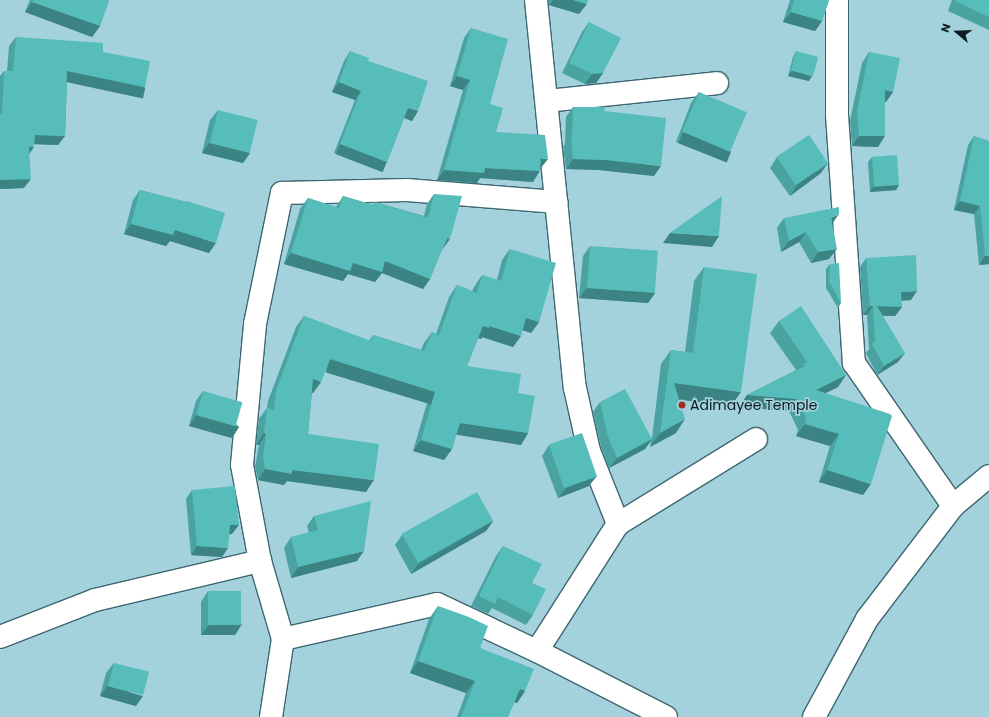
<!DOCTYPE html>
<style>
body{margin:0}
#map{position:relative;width:989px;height:717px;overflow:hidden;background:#a3d1dc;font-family:Poppins,sans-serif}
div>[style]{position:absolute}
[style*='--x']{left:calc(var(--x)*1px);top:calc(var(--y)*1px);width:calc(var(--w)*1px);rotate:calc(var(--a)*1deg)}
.roads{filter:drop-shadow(1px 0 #3c6771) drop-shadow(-1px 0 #3c6771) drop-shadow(0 1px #3c6771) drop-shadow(0 -1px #3c6771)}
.minor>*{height:22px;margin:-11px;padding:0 11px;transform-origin:11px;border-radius:11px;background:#fff}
.wall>*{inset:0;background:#4aa3a1}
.shaded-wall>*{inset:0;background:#3c8483;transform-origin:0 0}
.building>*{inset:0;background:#56bdbb;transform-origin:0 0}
.dots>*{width:11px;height:11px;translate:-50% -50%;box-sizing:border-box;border:2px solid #a3d1dc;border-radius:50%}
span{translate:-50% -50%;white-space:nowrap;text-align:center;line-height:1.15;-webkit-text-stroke:3.5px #a3d1dc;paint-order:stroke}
.poi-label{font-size:14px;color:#0a1c20}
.left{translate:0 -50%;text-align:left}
.north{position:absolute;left:937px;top:12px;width:40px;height:40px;-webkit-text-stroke:3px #a3d1dc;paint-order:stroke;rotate:289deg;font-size:11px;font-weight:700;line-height:16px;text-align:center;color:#0a1c20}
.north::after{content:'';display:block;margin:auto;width:14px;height:18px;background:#0a1c20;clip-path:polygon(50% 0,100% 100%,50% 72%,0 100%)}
</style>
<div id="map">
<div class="roads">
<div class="minor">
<div style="--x:536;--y:0;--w:390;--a:84.3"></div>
<div style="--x:575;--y:388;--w:65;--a:77.5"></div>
<div style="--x:589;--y:451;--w:79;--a:68.3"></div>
<div style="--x:837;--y:0;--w:115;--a:90"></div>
<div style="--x:837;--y:115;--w:249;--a:86.1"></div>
<div style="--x:854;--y:363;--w:174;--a:55.3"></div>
<div style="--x:547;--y:101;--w:171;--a:-6"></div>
<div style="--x:0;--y:637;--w:102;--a:-21.3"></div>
<div style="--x:95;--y:600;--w:170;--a:-13.3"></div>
<div style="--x:283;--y:639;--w:158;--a:-12.8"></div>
<div style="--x:437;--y:604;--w:110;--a:25.2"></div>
<div style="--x:537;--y:651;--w:145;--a:27.1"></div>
<div style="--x:537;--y:651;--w:151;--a:-57.5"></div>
<div style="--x:618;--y:524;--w:162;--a:-31.6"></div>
<div style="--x:271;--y:717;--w:79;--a:-81.3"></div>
<div style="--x:283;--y:639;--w:81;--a:-106.4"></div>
<div style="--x:260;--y:561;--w:98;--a:-100.6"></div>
<div style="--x:242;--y:465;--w:142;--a:-84.7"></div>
<div style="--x:255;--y:324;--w:134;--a:-78.4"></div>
<div style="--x:282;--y:193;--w:125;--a:-1.4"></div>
<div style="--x:407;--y:190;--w:150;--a:4.6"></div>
<div style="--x:814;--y:717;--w:111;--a:-61.6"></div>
<div style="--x:867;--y:619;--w:142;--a:-52.7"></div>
<div style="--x:953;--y:506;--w:47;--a:-39.8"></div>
</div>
</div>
<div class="wall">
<div style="clip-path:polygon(30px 0,109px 0,100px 26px,92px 37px,25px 12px)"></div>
<div style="clip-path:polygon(548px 0,588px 0,579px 14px,549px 5px)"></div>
<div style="clip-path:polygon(790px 0,829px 0,822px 21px,815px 31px,783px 22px)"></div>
<div style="clip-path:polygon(952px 0,989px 0,989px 30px,948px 11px)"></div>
<div style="clip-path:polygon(589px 22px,603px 73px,596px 83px,585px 84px,562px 73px,582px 32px)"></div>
<div style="clip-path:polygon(471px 28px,490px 104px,496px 132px,540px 169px,533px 182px,480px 178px,477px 183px,437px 180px,463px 90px,450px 86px,464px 38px)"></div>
<div style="clip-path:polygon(16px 37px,103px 52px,145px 87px,138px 96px,67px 81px,65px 136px,58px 145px,34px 144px,29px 154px,24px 188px,0 189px,0 76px,4px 71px,7px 71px,9px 46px)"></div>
<div style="clip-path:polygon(350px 51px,368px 61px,418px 111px,412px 121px,404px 118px,387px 162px,380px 171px,334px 153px,355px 100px,332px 92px,344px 61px)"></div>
<div style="clip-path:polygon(796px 51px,809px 81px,788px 76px,793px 57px)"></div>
<div style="clip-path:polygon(869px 52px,893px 92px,886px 102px,885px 102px,878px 147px,852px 146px,850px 121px,862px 63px)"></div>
<div style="clip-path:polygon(699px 92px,724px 161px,676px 142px,691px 103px)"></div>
<div style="clip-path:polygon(573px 107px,604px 111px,654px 176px,599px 170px,566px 169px,563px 147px,565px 144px,566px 117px)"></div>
<div style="clip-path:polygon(218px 110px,250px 153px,243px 163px,202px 153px,210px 120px)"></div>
<div style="clip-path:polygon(974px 136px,989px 141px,989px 264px,979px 265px,974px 214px,954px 210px,968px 145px)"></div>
<div style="clip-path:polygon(777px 157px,821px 173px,790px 196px,770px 168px)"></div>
<div style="clip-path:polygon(872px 157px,899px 185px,896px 190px,870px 192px,868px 162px)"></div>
<div style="clip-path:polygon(140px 190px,186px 202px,187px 201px,209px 253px,170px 241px,166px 246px,124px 234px,133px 200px)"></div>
<div style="clip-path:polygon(434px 194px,442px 249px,430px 279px,423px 289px,382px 273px,375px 282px,348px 274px,343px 281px,284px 264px,300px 209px,308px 198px,336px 207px,343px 196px,373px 205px,375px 202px,424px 216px,427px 204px)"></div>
<div style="clip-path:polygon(784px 218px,832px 224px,829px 259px,811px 263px,799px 242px,781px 252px,777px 228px)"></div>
<div style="clip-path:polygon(590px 246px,655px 293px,648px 303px,579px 298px,583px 256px)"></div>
<div style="clip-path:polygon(510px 249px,539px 322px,531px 333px,523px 330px,513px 347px,482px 337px,481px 339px,478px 338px,467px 366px,518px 393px,528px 433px,521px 445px,456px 434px,452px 449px,444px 460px,413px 451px,427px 403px,325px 371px,321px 382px,313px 393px,312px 392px,308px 434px,366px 492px,287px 481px,284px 485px,258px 480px,255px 467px,259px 445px,256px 445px,259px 419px,267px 408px,268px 401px,296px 327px,304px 316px,369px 341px,373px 335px,421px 350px,424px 343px,432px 332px,436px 334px,449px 297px,457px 285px,472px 291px,474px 287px,482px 275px,497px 280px,502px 260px)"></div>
<div style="clip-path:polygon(866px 258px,911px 300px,901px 301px,902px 307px,895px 316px,883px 316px,898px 362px,877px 375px,866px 353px,869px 349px,867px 315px,863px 315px,860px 267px)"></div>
<div style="clip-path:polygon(830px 264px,841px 303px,838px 308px,826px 288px,826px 269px)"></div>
<div style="clip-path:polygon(704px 267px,731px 406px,679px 399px,676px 433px,650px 447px,651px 441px,645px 449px,609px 468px,601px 447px,593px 412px,600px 402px,652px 438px,661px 364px,671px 350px,685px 352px,694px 281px)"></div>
<div style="clip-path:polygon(779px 321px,846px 375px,838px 387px,825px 393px,863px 495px,819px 482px,830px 446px,796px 436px,798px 430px,789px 411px,739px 407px,747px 395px,796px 370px,770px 333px)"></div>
<div style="clip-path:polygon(203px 391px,239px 427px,232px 438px,189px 426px,196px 401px)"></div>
<div style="clip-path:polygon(549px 445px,589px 486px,558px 498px,542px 456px)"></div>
<div style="clip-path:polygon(192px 490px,232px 534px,229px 534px,222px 557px,191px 555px,186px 499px)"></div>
<div style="clip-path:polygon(314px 516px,357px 561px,291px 578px,284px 548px,291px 537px,309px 533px,307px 526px)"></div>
<div style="clip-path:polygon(493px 521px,486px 531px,411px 574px,395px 545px,402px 535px)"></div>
<div style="clip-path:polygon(503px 546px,532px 583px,533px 615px,526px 625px,492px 608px,488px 614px,471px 606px,496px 556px)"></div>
<div style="clip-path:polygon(208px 591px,242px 624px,235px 635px,201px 635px,201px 602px)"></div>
<div style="clip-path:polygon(438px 606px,525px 691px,517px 703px,514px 702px,508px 717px,457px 717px,466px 693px,410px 673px,429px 619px)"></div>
<div style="clip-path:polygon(114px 663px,136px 706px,100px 696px,106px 673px)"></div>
</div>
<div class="shaded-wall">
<div style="clip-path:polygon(553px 0,573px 0,587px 4px,579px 14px,549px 5px)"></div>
<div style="clip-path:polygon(32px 2px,100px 26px,92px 37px,25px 12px)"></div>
<div style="clip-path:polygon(791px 12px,822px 21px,815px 31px,783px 22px)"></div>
<div style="left:67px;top:71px;width:80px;height:11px;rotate:12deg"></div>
<div style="clip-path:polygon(792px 71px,812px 76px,809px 81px,788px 76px)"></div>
<div style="clip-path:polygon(603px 73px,596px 83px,585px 84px,592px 74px)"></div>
<div style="clip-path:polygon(457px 76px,470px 80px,463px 90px,450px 86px)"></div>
<div style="clip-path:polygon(339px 82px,361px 91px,355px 100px,332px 92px)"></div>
<div style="clip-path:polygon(885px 90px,893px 92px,886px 102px,878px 100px)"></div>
<div style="clip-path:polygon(408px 108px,418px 111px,412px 121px,402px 117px)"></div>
<div style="left:683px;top:132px;width:52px;height:12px;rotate:22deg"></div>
<div style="clip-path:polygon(35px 135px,65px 136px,58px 145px,28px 144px)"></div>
<div style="clip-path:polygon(859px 136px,885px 136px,878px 147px,852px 146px)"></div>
<div style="clip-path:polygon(209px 143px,250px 153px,243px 163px,202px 153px)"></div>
<div style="left:340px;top:144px;width:50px;height:11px;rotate:21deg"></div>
<div style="clip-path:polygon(29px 147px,34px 147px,27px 157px)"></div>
<div style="clip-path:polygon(541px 158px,548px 159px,540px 169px,533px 169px)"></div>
<div style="clip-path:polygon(573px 159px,606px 160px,661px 166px,654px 176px,599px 170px,566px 169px)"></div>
<div style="clip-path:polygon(828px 163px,821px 173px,790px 196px,797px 185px)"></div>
<div style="clip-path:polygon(485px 168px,540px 171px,533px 182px,480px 178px,477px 183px,437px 180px,444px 170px)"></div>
<div style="clip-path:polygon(31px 179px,24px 188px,0 189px,0 180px)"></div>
<div style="clip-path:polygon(899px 185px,896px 190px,870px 192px,874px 186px)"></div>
<div style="clip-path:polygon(960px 201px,980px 206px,974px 214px,954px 210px)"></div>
<div style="clip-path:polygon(839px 214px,832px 224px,831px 218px)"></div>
<div style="clip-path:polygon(131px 224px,175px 230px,216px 243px,209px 253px,170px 241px,166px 246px,124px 234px)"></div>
<div style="clip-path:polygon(806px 232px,799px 242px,781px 252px,789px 241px)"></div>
<div style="clip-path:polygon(670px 233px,719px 236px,712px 247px,663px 243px)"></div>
<div style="clip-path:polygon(447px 238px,450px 239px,442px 250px)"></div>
<div style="clip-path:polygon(837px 249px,829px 259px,811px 263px,818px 252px)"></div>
<div style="clip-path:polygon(291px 253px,353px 263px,385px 261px,430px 279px,423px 289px,382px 273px,375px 282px,348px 274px,343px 281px,284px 264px)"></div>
<div style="clip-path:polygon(985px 256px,989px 256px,989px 264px,979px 265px)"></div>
<div style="clip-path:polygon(587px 288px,655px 293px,648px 303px,579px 298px)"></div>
<div style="clip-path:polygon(917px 291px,911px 300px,894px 301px,901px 292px)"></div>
<div style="clip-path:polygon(870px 306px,873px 306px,867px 315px,863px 315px)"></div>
<div style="clip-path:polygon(877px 306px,902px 307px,895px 316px,874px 315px)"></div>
<div style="clip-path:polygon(526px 318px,539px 322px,531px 333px,519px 329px)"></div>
<div style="clip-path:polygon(483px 326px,489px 326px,521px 336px,513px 347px,482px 337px,481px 339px,475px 337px)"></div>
<div style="clip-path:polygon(905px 353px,898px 362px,877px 375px,884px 366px)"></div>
<div style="left:330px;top:359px;width:110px;height:14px;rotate:17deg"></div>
<div style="clip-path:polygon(846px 375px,838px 387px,808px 402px,816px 390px)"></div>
<div style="clip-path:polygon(313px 379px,321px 382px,313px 393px,305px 390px)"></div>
<div style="clip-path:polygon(674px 383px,741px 392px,731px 406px,664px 398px)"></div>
<div style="clip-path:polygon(747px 395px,797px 399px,789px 411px,739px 407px)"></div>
<div style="clip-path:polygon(196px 415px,239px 427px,232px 438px,189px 426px)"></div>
<div style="clip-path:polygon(685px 419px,676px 433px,650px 447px,660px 433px)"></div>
<div style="clip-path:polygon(460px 423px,528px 433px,521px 445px,452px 434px)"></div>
<div style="clip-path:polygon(805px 424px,839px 434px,830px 446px,796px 436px)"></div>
<div style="clip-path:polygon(264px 433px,266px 434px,259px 445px,256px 445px)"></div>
<div style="clip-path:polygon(652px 439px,645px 449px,609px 468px,617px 458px)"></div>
<div style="clip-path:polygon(421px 440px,452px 449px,444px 460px,413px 451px)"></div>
<div style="clip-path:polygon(265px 469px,292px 470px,374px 480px,366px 492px,287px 481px,284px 485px,258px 480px)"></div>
<div style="clip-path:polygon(827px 470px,871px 484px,863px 495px,819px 482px)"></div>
<div style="clip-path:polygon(597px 476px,589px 486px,558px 498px,566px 488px)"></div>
<div style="clip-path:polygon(493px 521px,486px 531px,411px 574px,418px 564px)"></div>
<div style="clip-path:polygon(230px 525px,239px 525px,232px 534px,223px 535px)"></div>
<div style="clip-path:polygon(197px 546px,228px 548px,222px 557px,191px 555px)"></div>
<div style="clip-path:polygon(364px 551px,357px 561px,291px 578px,298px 567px)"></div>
<div style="clip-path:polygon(242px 624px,235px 635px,201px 635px,209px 625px)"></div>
<div style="clip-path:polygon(418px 661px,475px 681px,466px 693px,410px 673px)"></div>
<div style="clip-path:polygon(107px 686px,143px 696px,136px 706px,100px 696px)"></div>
<div style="clip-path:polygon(520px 689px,525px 691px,517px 703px,511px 701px)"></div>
</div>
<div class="building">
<div style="clip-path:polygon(33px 0,109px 0,100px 26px,32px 2px)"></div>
<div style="clip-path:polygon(573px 0,588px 0,587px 4px)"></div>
<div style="clip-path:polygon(794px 0,829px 0,822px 21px,791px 12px)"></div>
<div style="clip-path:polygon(955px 0,989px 0,989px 17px,955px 1px)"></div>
<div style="clip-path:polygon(589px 22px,621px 38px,603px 73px,592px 74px,569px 63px)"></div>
<div style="clip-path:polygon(471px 28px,508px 39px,490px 104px,503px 108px,496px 132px,545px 135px,548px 159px,541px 158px,540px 171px,485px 168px,484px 173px,444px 170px,470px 80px,457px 76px)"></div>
<div style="clip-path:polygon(16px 37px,103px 43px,103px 52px,150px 61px,145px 87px,67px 71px,65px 136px,35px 135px,34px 147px,29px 147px,31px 179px,0 180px,0 114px,2px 114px,4px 71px,13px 71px)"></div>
<div style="clip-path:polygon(350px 51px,369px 58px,368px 61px,428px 81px,418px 111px,408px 108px,387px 162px,340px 144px,361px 91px,339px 82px)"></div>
<div style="left:796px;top:51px;width:23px;height:20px;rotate:15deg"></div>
<div style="clip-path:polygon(869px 52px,900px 58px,893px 92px,885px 90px,885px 136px,859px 136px,857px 111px)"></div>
<div style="left:699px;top:92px;width:52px;height:43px;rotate:23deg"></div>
<div style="clip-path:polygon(573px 107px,605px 107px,604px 111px,666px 118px,661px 166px,606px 160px,573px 159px,571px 137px,572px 137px)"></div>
<div style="left:218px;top:110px;width:41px;height:34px;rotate:14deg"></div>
<div style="left:809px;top:135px;width:34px;height:39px;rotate:56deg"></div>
<div style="clip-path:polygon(974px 136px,989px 141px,989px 256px,985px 256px,980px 206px,960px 201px)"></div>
<div style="left:897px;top:155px;width:30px;height:25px;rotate:86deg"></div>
<div style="clip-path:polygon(140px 190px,187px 202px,187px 201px,225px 213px,216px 243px,175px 230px,173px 235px,131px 224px)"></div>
<div style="clip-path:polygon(434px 194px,462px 196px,450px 239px,447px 238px,430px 279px,385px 261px,382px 272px,353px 263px,350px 271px,291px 253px,308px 198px,339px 208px,343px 196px,374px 205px,375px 202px,428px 218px)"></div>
<div style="clip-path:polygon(722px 196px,719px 236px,670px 233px)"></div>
<div style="clip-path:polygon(839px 207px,839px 214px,831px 218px,837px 249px,818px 252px,806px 232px,789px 241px,784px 218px)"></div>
<div style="left:590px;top:246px;width:68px;height:42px;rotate:4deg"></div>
<div style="clip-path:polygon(510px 249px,556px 263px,539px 322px,526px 318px,521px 336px,489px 326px,489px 328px,483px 326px,467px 366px,521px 374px,518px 393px,535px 396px,528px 433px,460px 423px,452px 449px,421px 440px,435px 392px,330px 359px,321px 382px,313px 379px,308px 434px,379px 444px,374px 480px,292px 470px,292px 474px,265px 469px,263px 456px,266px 434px,264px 433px,267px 408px,274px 410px,276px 390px,304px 316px,371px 341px,373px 335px,424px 351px,432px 332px,439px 335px,457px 285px,477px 293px,482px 275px,501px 281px)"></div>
<div style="clip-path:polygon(916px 255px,917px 291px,901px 292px,902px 307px,877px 306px,905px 353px,884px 366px,872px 344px,875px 342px,873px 306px,870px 306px,866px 258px)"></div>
<div style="clip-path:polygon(839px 263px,841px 303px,829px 282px,830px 264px)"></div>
<div style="clip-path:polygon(704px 267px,757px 274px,741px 392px,674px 383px,685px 419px,660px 433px,671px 350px,693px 353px)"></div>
<div style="clip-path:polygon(801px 306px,846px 375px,816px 390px,890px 414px,892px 416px,871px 484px,827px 470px,839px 434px,805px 424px,806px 418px,797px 399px,747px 395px,805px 366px,804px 364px,807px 362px,779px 321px)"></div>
<div style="clip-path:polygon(625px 389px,652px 439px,617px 458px,608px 437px,600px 402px)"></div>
<div style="left:203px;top:391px;width:41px;height:25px;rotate:16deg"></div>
<div style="left:582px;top:433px;width:46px;height:35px;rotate:71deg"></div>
<div style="clip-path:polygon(235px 486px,239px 525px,230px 525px,228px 548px,197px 546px,192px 490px)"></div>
<div style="left:477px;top:492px;width:33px;height:86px;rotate:61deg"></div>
<div style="clip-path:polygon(371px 501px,364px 551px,298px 567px,291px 537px,318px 530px,314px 516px)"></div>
<div style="clip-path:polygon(503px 546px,542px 564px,532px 583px,546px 589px,533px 615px,498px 597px,495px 604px,479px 596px)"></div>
<div style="left:208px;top:591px;width:33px;height:34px"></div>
<div style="clip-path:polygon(438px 606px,469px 617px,488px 626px,480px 648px,534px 669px,525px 691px,520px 689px,508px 717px,461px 717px,475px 681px,418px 661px)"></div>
<div style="left:114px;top:663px;width:36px;height:24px;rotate:14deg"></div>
</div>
<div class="dots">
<div style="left:682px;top:405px;background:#9c331d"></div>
</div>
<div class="poi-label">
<span class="left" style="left:690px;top:405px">Adimayee Temple</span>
</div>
<div class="north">N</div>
</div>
